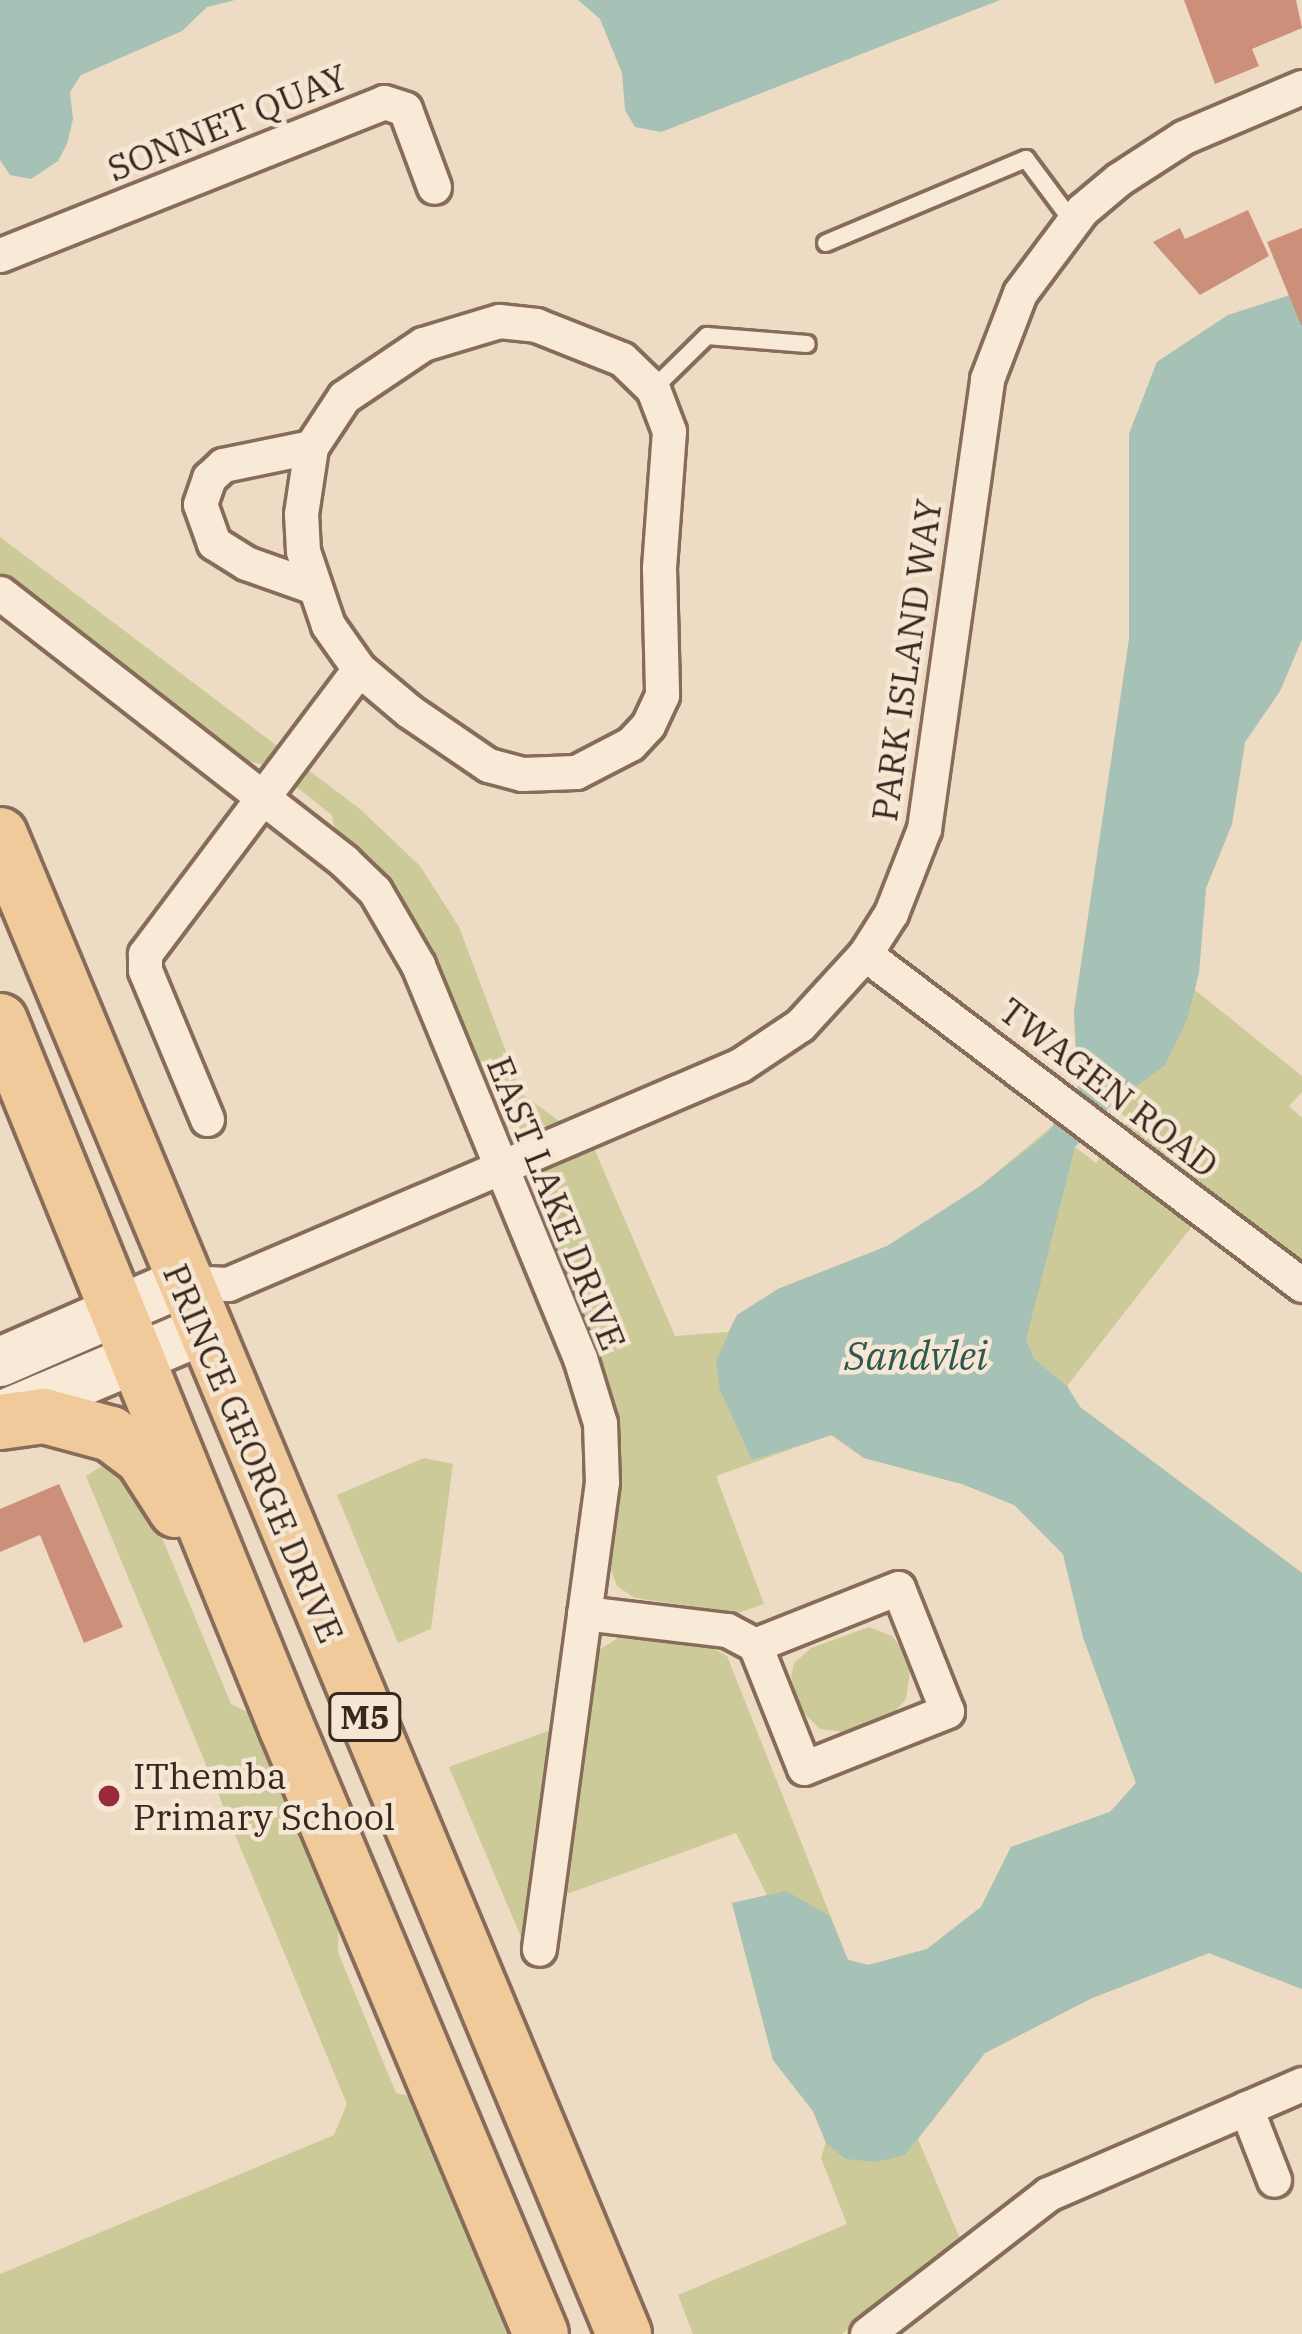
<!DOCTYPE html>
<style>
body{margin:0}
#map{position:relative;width:1302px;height:2334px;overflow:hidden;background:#eedbc4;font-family:"IBM Plex Serif",serif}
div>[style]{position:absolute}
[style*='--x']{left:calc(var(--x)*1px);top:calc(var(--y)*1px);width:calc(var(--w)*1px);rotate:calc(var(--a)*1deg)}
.green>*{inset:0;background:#ccca98}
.water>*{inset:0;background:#a6c1b5}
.building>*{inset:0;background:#cc907a}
.roads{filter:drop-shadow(3px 0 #886c5a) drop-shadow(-3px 0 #886c5a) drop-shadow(0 3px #886c5a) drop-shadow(0 -3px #886c5a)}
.lane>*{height:16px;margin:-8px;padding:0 8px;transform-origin:8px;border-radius:8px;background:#f9ead7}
.street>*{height:33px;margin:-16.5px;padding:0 16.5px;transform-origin:16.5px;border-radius:16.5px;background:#f9ead7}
.secondary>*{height:48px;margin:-24px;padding:0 24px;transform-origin:24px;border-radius:24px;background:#f9ead7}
.primary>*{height:54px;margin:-27px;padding:0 27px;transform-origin:27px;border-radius:27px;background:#f1ca9c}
.dots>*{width:33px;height:33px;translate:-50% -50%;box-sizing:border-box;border:6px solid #f5e7d4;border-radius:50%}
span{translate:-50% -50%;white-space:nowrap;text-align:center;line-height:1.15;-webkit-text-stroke:9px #f5e7d4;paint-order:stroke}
.shield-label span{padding:3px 9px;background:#f5e7d4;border:3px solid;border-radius:9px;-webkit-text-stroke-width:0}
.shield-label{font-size:33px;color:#39271e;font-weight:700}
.street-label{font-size:36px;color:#39271e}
.poi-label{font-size:36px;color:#39271e}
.left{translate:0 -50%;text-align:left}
.water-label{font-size:39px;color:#2e584f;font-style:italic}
</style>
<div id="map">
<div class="green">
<div style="clip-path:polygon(1228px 315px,1302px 639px,1280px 691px,1245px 742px,1232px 824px,1206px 888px,1195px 990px,1302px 1076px,1302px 1092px,1289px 1106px,1302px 1118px,1302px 1267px,1123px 1129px,1130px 1120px,1110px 1105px,1075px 1147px,1096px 1163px,1103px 1154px,1193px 1225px,1067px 1386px,1080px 1407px,1302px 1573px,1302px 1989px,1209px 1953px,1092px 1998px,985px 2053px,918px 2139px,961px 2241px,842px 2334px,693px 2334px,678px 2295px,847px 2224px,821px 2158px,826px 2142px,813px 2111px,773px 2060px,732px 1903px,767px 1895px,736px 1833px,564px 1895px,599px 1650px,627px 1632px,701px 1642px,727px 1656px,848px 1960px,869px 1965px,927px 1949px,981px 1907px,1011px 1847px,1110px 1812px,1136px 1783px,1083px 1637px,1063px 1554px,1014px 1504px,962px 1484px,864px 1458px,831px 1435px,716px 1476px,764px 1604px,738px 1613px,635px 1598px,617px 1586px,608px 1562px,618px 1477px,613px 1409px,603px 1369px,539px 1214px,538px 1182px,547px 1169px,593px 1146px,675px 1336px,728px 1332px,737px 1315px,778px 1289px,888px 1246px,979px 1187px,1061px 1119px,1078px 1089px,1074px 1012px,1129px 640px,1129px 434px,1157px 362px)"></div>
<div style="clip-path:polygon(0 537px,280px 748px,274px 756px,262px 764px,236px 759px,0 579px)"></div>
<div style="clip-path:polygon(303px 766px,360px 809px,420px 866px,459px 927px,522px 1094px,562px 1123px,523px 1131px,497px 1114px,414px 918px,386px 878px,335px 831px,332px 815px,295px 786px)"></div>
<div style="clip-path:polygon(424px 1458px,453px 1464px,431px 1629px,398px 1643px,337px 1495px)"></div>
<div style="clip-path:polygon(110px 1461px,146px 1499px,231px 1704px,256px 1716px,339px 1916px,338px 1952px,396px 2093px,411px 2096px,466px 2192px,525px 2334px,0 2334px,0 2274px,334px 2135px,347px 2104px,86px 1476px)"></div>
<div style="clip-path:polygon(869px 1627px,892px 1636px,900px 1646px,910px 1671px,906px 1699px,894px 1712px,844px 1732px,820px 1729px,801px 1710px,791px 1677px,794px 1663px,811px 1648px)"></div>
<div style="clip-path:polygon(551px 1730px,521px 1937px,449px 1767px)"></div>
</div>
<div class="water">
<div style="clip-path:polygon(0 0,235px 0,207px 7px,182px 31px,81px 75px,70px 92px,73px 119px,67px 144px,58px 161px,31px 179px,10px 175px,0 160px)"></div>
<div style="clip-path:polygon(578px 0,1000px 0,661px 132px,635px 127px,625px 110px,622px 73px,600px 19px)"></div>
<div style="clip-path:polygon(1302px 291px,1302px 639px,1280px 691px,1245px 742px,1232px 824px,1206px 888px,1199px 973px,1187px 1020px,1165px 1065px,1111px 1105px,1075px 1147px,1026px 1340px,1034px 1359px,1067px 1386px,1080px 1407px,1302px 1573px,1302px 1989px,1209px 1953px,1092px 1998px,985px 2053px,905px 2155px,876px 2162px,846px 2159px,826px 2143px,813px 2111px,773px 2060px,732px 1903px,786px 1891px,830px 1916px,848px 1960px,868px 1965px,927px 1949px,981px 1907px,1011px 1847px,1110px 1812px,1136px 1783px,1083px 1637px,1063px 1554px,1014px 1505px,962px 1484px,864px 1458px,832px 1435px,752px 1460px,720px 1390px,716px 1361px,737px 1315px,778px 1289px,887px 1246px,979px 1187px,1047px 1134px,1078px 1089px,1074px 1012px,1129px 640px,1129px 434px,1157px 362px,1228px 315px)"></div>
</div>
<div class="building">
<div style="clip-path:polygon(1184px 0,1296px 0,1302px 28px,1252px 49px,1259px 66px,1215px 84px)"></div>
<div style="clip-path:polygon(1248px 210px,1269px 256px,1200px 295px,1153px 242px,1180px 228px,1185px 239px)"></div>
<div style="clip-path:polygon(1302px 228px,1302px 325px,1301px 325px,1267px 242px)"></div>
<div style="clip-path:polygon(59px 1484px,123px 1627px,84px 1643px,40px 1535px,0 1552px,0 1509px)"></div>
</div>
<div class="roads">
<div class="lane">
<div style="--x:826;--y:243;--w:217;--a:-22.8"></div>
<div style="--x:1026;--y:159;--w:77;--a:53.4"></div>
<div style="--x:653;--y:389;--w:76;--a:-44.5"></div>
<div style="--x:707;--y:336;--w:100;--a:4.6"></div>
</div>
<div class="street">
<div style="--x:0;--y:255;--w:413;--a:-21.7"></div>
<div style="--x:384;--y:102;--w:22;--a:18"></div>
<div style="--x:405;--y:109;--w:83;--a:69.6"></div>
<div style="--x:499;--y:321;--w:37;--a:6"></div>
<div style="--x:536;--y:325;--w:92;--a:21.6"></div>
<div style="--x:622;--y:359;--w:43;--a:44.1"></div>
<div style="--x:653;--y:389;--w:45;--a:69.1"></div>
<div style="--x:669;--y:431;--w:137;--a:94.2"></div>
<div style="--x:659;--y:568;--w:127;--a:88.6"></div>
<div style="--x:662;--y:695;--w:33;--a:115"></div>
<div style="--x:648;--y:725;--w:26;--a:133"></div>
<div style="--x:630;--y:744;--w:61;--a:152.6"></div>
<div style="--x:576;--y:772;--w:54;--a:177.9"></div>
<div style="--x:522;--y:774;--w:35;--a:-165"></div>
<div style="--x:488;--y:765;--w:96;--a:-145.6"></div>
<div style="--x:409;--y:711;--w:65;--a:-140"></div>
<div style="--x:359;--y:669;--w:54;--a:-125.2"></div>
<div style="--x:328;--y:625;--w:78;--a:-108.7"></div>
<div style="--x:303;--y:551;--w:37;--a:-93"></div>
<div style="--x:301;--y:514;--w:68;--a:-81.5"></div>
<div style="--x:311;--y:447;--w:60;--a:-56.6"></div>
<div style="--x:344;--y:397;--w:95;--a:-33.9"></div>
<div style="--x:423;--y:344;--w:79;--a:-16.8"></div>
<div style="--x:311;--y:586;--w:69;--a:-160.5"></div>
<div style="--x:246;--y:563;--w:38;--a:-148"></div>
<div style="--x:214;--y:543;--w:41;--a:-109.7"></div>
<div style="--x:200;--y:504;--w:28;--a:-71"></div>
<div style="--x:209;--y:478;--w:19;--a:-43"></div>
<div style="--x:223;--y:465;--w:90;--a:-11.6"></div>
<div style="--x:0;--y:593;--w:436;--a:37.9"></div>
<div style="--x:344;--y:861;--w:43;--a:44.1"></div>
<div style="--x:375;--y:891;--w:86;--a:59.8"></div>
<div style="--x:418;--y:965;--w:425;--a:67.6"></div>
<div style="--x:580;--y:1358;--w:68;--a:72.9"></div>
<div style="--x:600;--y:1423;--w:59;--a:88.1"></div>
<div style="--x:602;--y:1482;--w:471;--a:97.7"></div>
<div style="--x:865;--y:954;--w:548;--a:37.14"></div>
<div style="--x:207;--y:1119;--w:161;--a:-112.6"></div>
<div style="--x:145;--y:970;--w:16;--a:-90"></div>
<div style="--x:145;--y:954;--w:356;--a:-53.1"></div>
<div style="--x:183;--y:1282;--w:45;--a:2.5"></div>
<div style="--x:228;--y:1284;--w:557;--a:-23.16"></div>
<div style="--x:740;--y:1065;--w:72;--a:-33.7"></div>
<div style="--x:800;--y:1025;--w:96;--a:-47.5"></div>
<div style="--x:865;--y:954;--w:49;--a:-57.6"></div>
<div style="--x:891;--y:913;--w:90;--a:-68.6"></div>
<div style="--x:924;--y:829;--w:454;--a:-82"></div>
<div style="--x:987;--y:379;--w:92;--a:-69"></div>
<div style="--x:1020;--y:293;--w:104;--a:-53.2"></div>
<div style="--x:1082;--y:210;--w:48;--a:-40"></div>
<div style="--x:1119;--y:179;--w:77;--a:-32.9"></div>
<div style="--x:1184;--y:137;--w:128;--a:-23"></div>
<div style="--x:584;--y:1613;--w:144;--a:6.8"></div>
<div style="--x:727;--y:1630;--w:32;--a:28"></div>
<div style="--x:755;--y:1645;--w:132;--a:68.3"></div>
<div style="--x:804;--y:1768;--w:154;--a:-21.7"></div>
<div style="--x:947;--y:1711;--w:132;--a:-111.7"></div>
<div style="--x:898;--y:1588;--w:154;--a:158.3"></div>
<div style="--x:1246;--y:2108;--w:77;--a:68.7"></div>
<div style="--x:867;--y:2334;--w:229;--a:-37.7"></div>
<div style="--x:1048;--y:2194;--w:277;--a:-23.4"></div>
</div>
<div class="secondary">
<div style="--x:0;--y:1362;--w:200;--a:-23.6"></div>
<div style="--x:0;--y:1416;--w:220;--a:-23"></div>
</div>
<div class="primary">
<div style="--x:0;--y:835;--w:1624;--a:67.4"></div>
<div style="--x:0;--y:1021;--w:761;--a:67.92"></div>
<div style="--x:286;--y:1726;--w:659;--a:67.25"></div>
<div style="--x:0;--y:1422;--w:44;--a:-7.8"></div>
<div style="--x:44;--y:1416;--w:69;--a:15"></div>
<div style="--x:111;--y:1434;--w:39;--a:37"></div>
<div style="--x:142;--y:1457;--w:63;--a:57.3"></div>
</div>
</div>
<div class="dots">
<div style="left:109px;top:1796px;background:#972b3c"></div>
</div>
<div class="shield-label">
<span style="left:365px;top:1717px">M5</span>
</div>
<div class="street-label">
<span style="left:227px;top:122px;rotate:-22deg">SONNET QUAY</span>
<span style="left:906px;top:660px;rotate:-82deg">PARK ISLAND WAY</span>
<span style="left:1109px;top:1087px;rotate:38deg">TWAGEN ROAD</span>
<span style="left:557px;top:1203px;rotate:68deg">EAST LAKE DRIVE</span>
<span style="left:254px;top:1453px;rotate:67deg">PRINCE GEORGE DRIVE</span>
</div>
<div class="poi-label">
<span class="left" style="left:133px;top:1796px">IThemba<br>Primary School</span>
</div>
<div class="water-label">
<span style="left:916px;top:1356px">Sandvlei</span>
</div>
</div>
